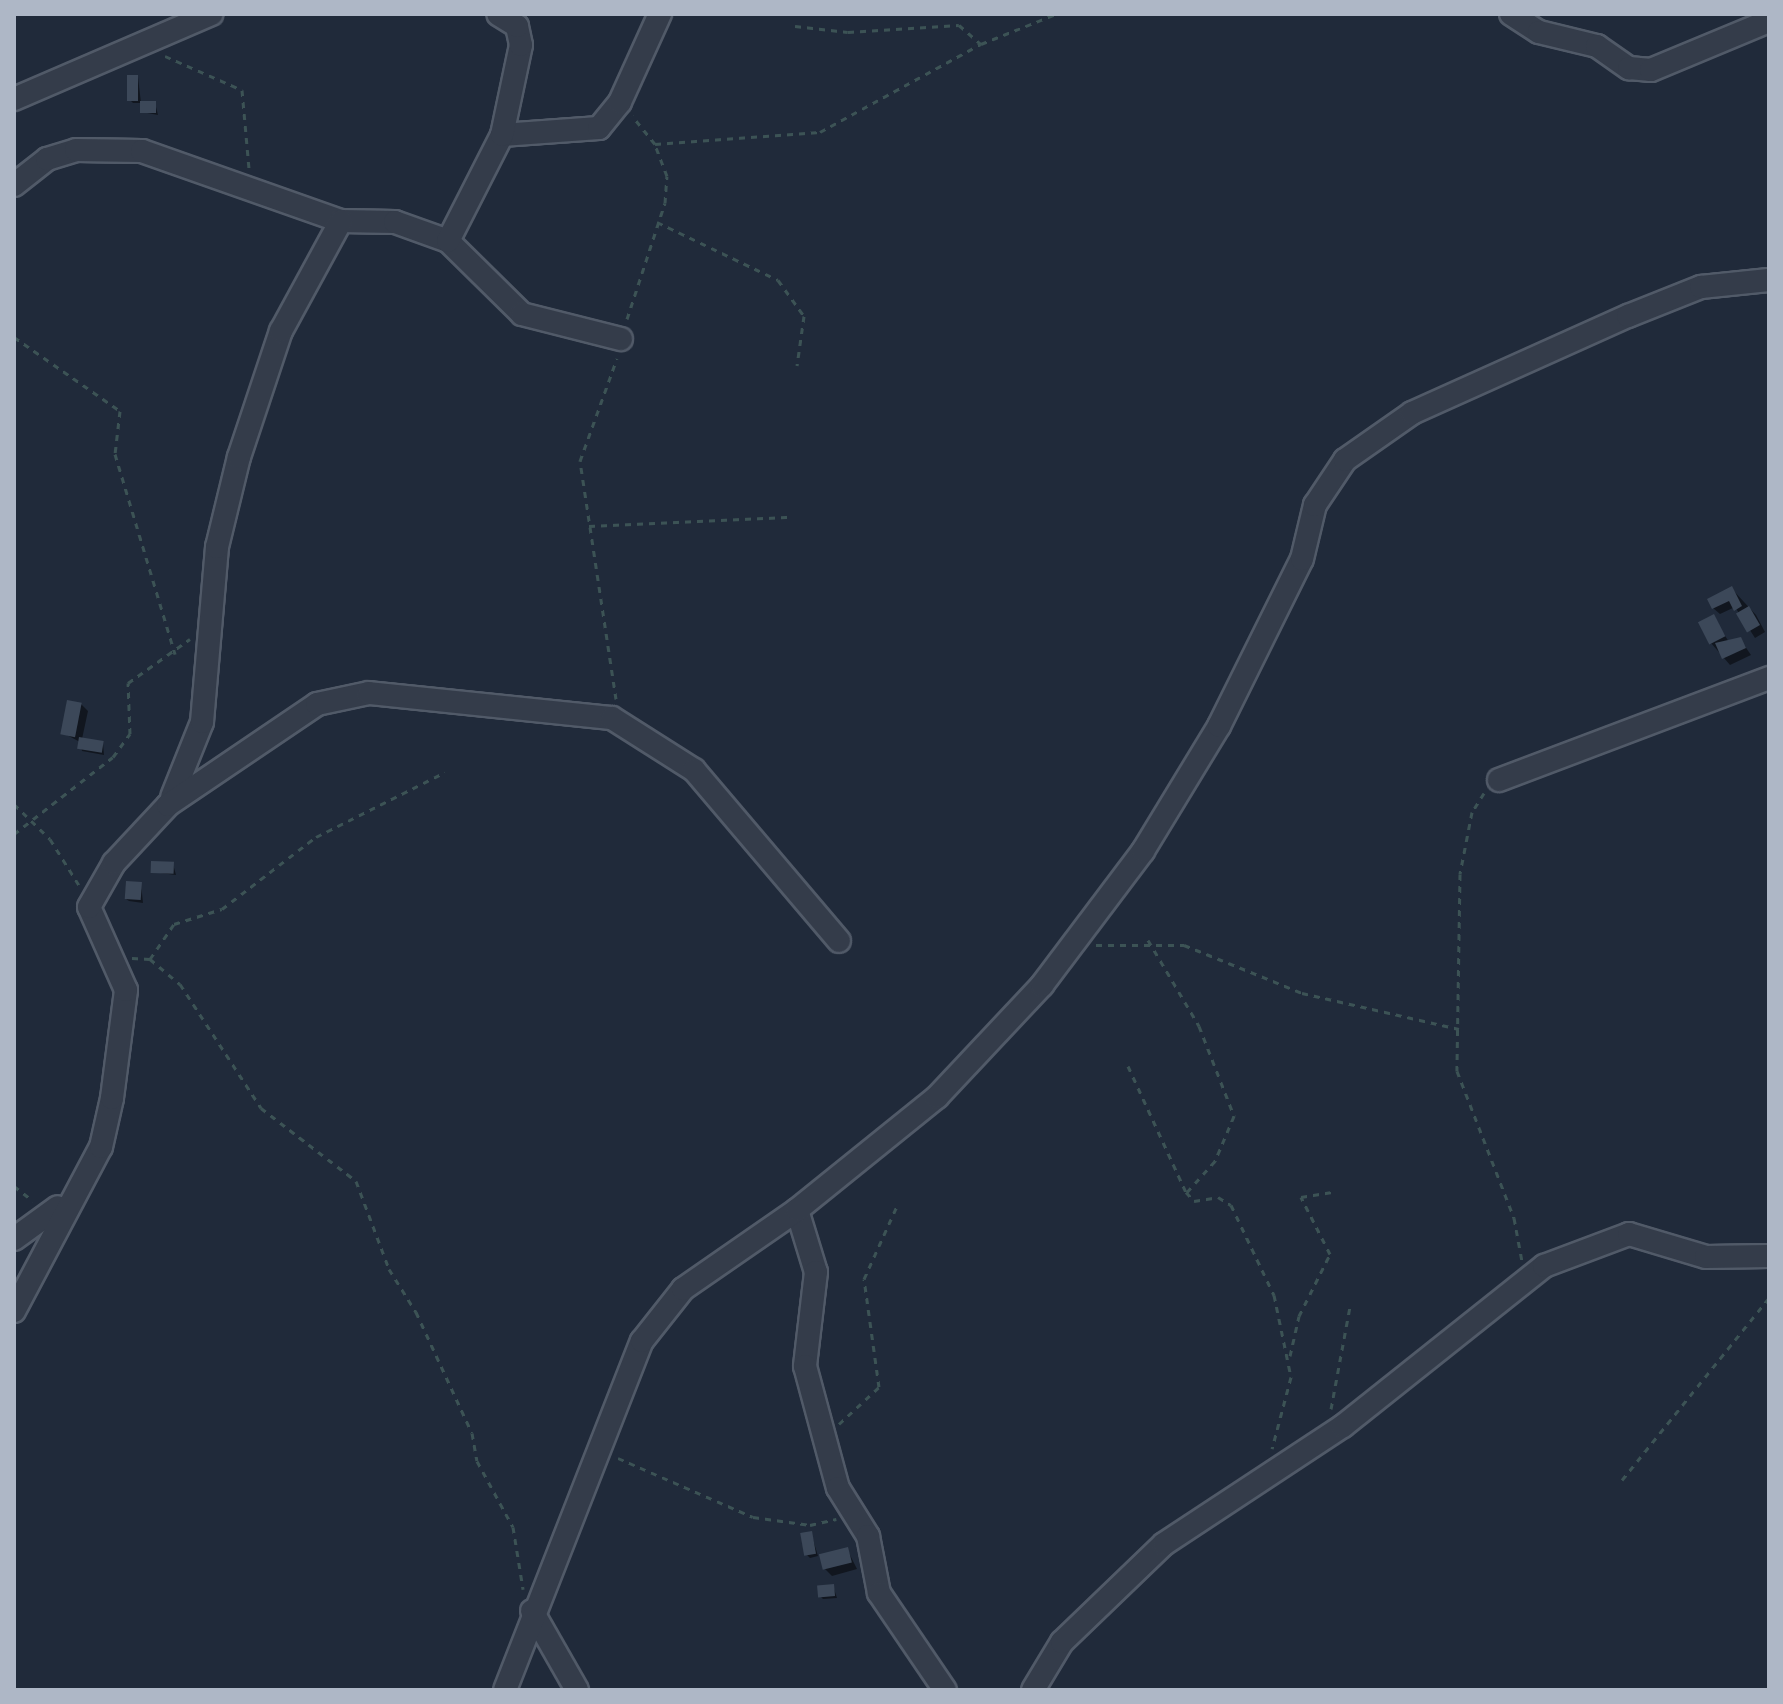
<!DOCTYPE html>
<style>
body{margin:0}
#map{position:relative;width:1783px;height:1704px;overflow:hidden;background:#202a3a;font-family:Montserrat,sans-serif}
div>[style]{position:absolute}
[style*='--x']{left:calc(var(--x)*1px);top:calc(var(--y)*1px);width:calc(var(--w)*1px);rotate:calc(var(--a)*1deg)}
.shadow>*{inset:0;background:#0007}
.building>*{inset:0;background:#3c4859;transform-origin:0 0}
.path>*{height:3px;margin-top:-1.5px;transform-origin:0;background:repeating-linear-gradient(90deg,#3c5355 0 6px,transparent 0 12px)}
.roads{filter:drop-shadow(2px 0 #515a68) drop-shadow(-2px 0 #515a68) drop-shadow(0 2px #515a68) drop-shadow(0 -2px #515a68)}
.minor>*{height:22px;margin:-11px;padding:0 11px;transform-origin:11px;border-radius:11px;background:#343c4a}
span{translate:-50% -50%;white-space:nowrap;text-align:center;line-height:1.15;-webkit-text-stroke:8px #19212e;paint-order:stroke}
.frame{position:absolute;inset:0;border:16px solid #aeb7c6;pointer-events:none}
</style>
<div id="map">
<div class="shadow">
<div style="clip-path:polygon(138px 77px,141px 103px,133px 103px,130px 100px)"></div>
<div style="clip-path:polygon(155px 103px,158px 115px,142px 112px)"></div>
<div style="clip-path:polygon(1732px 589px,1756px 615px,1765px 632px,1755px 638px,1735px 607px,1720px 614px,1713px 608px)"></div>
<div style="clip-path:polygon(1713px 617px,1729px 642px,1740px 639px,1751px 655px,1730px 665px,1724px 658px,1711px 643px)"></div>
<div style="clip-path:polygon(81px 704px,88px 711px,82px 739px,103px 743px,104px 755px,82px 751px,80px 742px,63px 733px)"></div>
<div style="clip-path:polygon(173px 864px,176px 875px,153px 872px)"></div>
<div style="clip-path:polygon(141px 884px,143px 903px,129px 901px,126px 899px)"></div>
<div style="clip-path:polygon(811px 1533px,818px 1556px,810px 1558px,807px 1555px)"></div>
<div style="clip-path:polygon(847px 1549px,857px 1569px,832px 1576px,825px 1569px)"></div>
<div style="clip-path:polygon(833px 1586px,837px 1598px,823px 1599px,820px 1596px)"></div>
</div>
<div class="building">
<div style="left:127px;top:75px;width:11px;height:26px"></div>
<div style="left:140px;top:101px;width:16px;height:12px"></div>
<div style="clip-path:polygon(1732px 586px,1742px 606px,1734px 611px,1729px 601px,1712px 609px,1707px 599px)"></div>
<div style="left:1749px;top:606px;width:22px;height:15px;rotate:60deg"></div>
<div style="left:1714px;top:614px;width:25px;height:18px;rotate:63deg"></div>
<div style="clip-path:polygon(1741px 637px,1746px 648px,1722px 659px,1715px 643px)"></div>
<div style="left:67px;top:700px;width:15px;height:35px;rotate:11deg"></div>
<div style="left:79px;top:737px;width:25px;height:12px;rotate:9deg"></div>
<div style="left:151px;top:861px;width:23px;height:12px;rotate:2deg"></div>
<div style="left:126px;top:881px;width:16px;height:18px;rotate:4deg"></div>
<div style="left:812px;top:1531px;width:23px;height:12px;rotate:80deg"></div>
<div style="left:848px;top:1547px;width:16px;height:30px;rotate:76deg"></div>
<div style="left:834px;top:1584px;width:12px;height:17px;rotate:85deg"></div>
</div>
<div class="path">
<div style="--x:795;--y:26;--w:53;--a:6.5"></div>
<div style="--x:848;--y:32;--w:111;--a:-3.6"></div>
<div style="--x:959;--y:25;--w:29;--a:41"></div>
<div style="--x:981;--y:44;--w:81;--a:-21.8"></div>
<div style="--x:165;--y:56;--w:84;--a:23.8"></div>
<div style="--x:242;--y:90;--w:78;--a:84.9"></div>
<div style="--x:655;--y:144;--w:165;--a:-4.2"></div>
<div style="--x:820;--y:132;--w:183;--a:-28.7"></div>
<div style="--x:657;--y:222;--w:134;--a:25.6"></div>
<div style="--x:778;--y:280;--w:44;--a:54.2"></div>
<div style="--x:804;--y:316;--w:50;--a:98"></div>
<div style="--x:627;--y:319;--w:122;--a:-71.9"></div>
<div style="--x:665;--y:203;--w:27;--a:-86"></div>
<div style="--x:667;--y:176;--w:34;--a:-111"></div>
<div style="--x:655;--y:144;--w:36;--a:-129"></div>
<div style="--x:14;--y:337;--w:129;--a:34.9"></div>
<div style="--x:120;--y:411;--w:43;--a:96.6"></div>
<div style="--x:115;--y:454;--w:209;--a:73.3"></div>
<div style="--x:589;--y:526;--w:202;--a:-2.6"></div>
<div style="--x:616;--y:699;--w:241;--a:-98.6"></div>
<div style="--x:580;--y:461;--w:109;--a:-70.2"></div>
<div style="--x:1484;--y:793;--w:22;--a:122"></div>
<div style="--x:1472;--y:812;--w:63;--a:101"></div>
<div style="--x:1460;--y:874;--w:197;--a:90.9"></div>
<div style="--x:1457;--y:1071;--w:158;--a:68.8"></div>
<div style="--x:1514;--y:1218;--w:44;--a:79.5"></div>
<div style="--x:14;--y:804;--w:50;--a:44.2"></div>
<div style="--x:50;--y:839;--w:54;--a:57.8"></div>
<div style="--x:14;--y:834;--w:125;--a:-37.9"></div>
<div style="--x:113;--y:757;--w:29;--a:-54"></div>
<div style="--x:130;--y:734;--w:51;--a:-92.2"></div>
<div style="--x:128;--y:683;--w:76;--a:-35.4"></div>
<div style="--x:1148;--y:940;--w:100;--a:59.3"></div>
<div style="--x:1199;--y:1026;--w:97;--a:68.7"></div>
<div style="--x:1234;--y:1116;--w:49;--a:112.9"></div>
<div style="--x:1215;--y:1161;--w:42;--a:132.1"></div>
<div style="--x:1096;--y:945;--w:88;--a:0"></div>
<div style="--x:1184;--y:945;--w:127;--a:22.1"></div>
<div style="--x:1302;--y:993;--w:161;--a:12.9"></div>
<div style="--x:132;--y:958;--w:18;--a:3"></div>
<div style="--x:150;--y:959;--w:39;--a:40"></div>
<div style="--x:180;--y:984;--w:148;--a:56.8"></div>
<div style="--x:261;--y:1108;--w:120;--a:37.5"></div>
<div style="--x:356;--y:1181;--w:94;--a:69.4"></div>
<div style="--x:389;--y:1269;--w:51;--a:57.9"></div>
<div style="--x:416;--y:1312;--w:133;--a:65.2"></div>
<div style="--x:472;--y:1433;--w:28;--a:80"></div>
<div style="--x:477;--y:1461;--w:75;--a:61.4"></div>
<div style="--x:513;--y:1527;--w:63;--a:80.8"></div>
<div style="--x:150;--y:959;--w:42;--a:-55.6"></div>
<div style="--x:174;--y:924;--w:50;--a:-17.4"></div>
<div style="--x:222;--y:909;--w:118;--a:-37.5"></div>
<div style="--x:316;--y:837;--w:144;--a:-26.7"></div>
<div style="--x:1128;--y:1066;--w:139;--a:65.3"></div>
<div style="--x:1186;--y:1192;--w:12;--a:48"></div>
<div style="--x:1194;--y:1201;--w:24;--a:-9"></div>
<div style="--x:1218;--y:1197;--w:15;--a:32"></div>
<div style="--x:1231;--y:1205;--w:100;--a:64.5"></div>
<div style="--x:1274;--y:1295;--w:84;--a:78.3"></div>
<div style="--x:1291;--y:1377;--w:74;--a:104.8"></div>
<div style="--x:14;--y:1186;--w:24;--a:38"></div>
<div style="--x:1290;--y:1356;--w:41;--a:-77.3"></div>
<div style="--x:1299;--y:1316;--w:69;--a:-63.4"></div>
<div style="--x:1330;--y:1254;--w:64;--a:-117"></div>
<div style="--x:1301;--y:1197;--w:33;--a:-9"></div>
<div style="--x:1331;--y:1409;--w:105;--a:-79.5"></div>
<div style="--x:839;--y:1424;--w:54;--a:-42.8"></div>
<div style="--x:879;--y:1387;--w:109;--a:-97.9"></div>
<div style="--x:864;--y:1279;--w:80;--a:-65.7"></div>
<div style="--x:618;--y:1458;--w:147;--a:23.6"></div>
<div style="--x:753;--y:1517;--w:58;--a:8"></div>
<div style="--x:810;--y:1525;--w:27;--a:-13"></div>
<div style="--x:1622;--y:1480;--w:234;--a:-51.1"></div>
</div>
<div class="roads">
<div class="minor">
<div style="--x:1511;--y:14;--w:33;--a:33"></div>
<div style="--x:1539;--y:32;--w:60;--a:13.6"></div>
<div style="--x:1597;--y:46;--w:39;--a:35"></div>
<div style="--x:1629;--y:68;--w:22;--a:5"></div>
<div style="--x:1651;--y:70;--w:128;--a:-22.6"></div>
<div style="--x:14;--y:99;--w:215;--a:-23.3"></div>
<div style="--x:502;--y:135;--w:97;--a:-4.1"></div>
<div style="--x:599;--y:128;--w:33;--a:-51"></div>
<div style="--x:620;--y:102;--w:97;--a:-65.6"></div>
<div style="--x:14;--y:185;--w:42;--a:-38.2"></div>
<div style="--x:47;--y:159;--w:30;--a:-17"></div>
<div style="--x:76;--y:150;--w:66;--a:0.9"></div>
<div style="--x:142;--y:151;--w:211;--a:19.4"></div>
<div style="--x:341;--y:221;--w:54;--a:1.1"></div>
<div style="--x:395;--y:222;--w:56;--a:19.7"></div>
<div style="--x:448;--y:241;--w:104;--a:44.6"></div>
<div style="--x:522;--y:314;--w:102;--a:14.2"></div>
<div style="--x:448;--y:241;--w:119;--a:-63"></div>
<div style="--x:502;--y:135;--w:92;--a:-78.1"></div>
<div style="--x:521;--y:45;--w:19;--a:-102"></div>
<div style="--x:517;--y:26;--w:22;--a:-148"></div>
<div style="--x:1499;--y:780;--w:289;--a:-20.7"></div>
<div style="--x:172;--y:797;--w:81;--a:-68.2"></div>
<div style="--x:202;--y:722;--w:176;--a:-85.1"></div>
<div style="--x:217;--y:547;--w:93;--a:-76.3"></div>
<div style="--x:239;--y:457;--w:133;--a:-71.6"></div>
<div style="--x:281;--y:331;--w:125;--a:-61.4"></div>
<div style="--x:797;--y:1210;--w:65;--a:73"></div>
<div style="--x:816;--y:1272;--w:95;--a:96.7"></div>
<div style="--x:805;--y:1366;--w:126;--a:74.9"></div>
<div style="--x:838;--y:1488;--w:57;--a:58"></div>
<div style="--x:868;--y:1536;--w:58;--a:79.1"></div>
<div style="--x:879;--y:1593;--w:117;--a:55.8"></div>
<div style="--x:14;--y:1239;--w:54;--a:-36"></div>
<div style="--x:14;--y:1311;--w:186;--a:-62.1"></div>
<div style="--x:101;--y:1147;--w:50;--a:-77.3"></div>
<div style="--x:112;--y:1098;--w:109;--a:-82.6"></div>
<div style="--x:126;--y:990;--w:91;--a:-114"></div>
<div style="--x:89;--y:907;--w:51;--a:-60.4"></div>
<div style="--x:114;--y:863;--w:79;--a:-47"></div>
<div style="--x:168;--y:805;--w:180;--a:-34.1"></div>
<div style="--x:317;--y:704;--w:53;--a:-11.9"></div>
<div style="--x:369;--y:693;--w:244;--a:5.9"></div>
<div style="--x:612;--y:718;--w:97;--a:32.4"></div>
<div style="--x:694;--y:770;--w:224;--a:49.7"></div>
<div style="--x:532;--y:1611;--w:91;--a:60.3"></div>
<div style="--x:505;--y:1690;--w:375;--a:-68.6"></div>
<div style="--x:642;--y:1341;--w:66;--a:-51.7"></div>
<div style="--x:683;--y:1289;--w:139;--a:-34.7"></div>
<div style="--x:797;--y:1210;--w:180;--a:-38.9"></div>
<div style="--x:937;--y:1097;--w:154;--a:-46.8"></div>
<div style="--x:1042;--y:985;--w:168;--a:-53"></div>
<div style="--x:1143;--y:851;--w:146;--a:-58.7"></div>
<div style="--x:1219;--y:726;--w:186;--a:-63.6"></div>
<div style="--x:1302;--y:559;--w:56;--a:-76.5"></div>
<div style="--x:1315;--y:505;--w:54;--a:-56.3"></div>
<div style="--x:1345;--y:460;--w:82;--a:-35"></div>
<div style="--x:1412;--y:413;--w:237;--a:-24.2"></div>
<div style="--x:1628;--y:316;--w:79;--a:-21.7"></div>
<div style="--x:1701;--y:287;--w:68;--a:-5.9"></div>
<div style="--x:1033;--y:1690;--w:56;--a:-58.9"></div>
<div style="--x:1062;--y:1642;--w:141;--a:-43.9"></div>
<div style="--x:1164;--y:1544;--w:214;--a:-33.4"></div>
<div style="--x:1343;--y:1426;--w:257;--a:-38.5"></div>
<div style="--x:1544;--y:1266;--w:91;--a:-20.6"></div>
<div style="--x:1629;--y:1234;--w:80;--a:16.6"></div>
<div style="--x:1706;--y:1257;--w:63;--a:-0.9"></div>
</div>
</div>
<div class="frame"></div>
</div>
